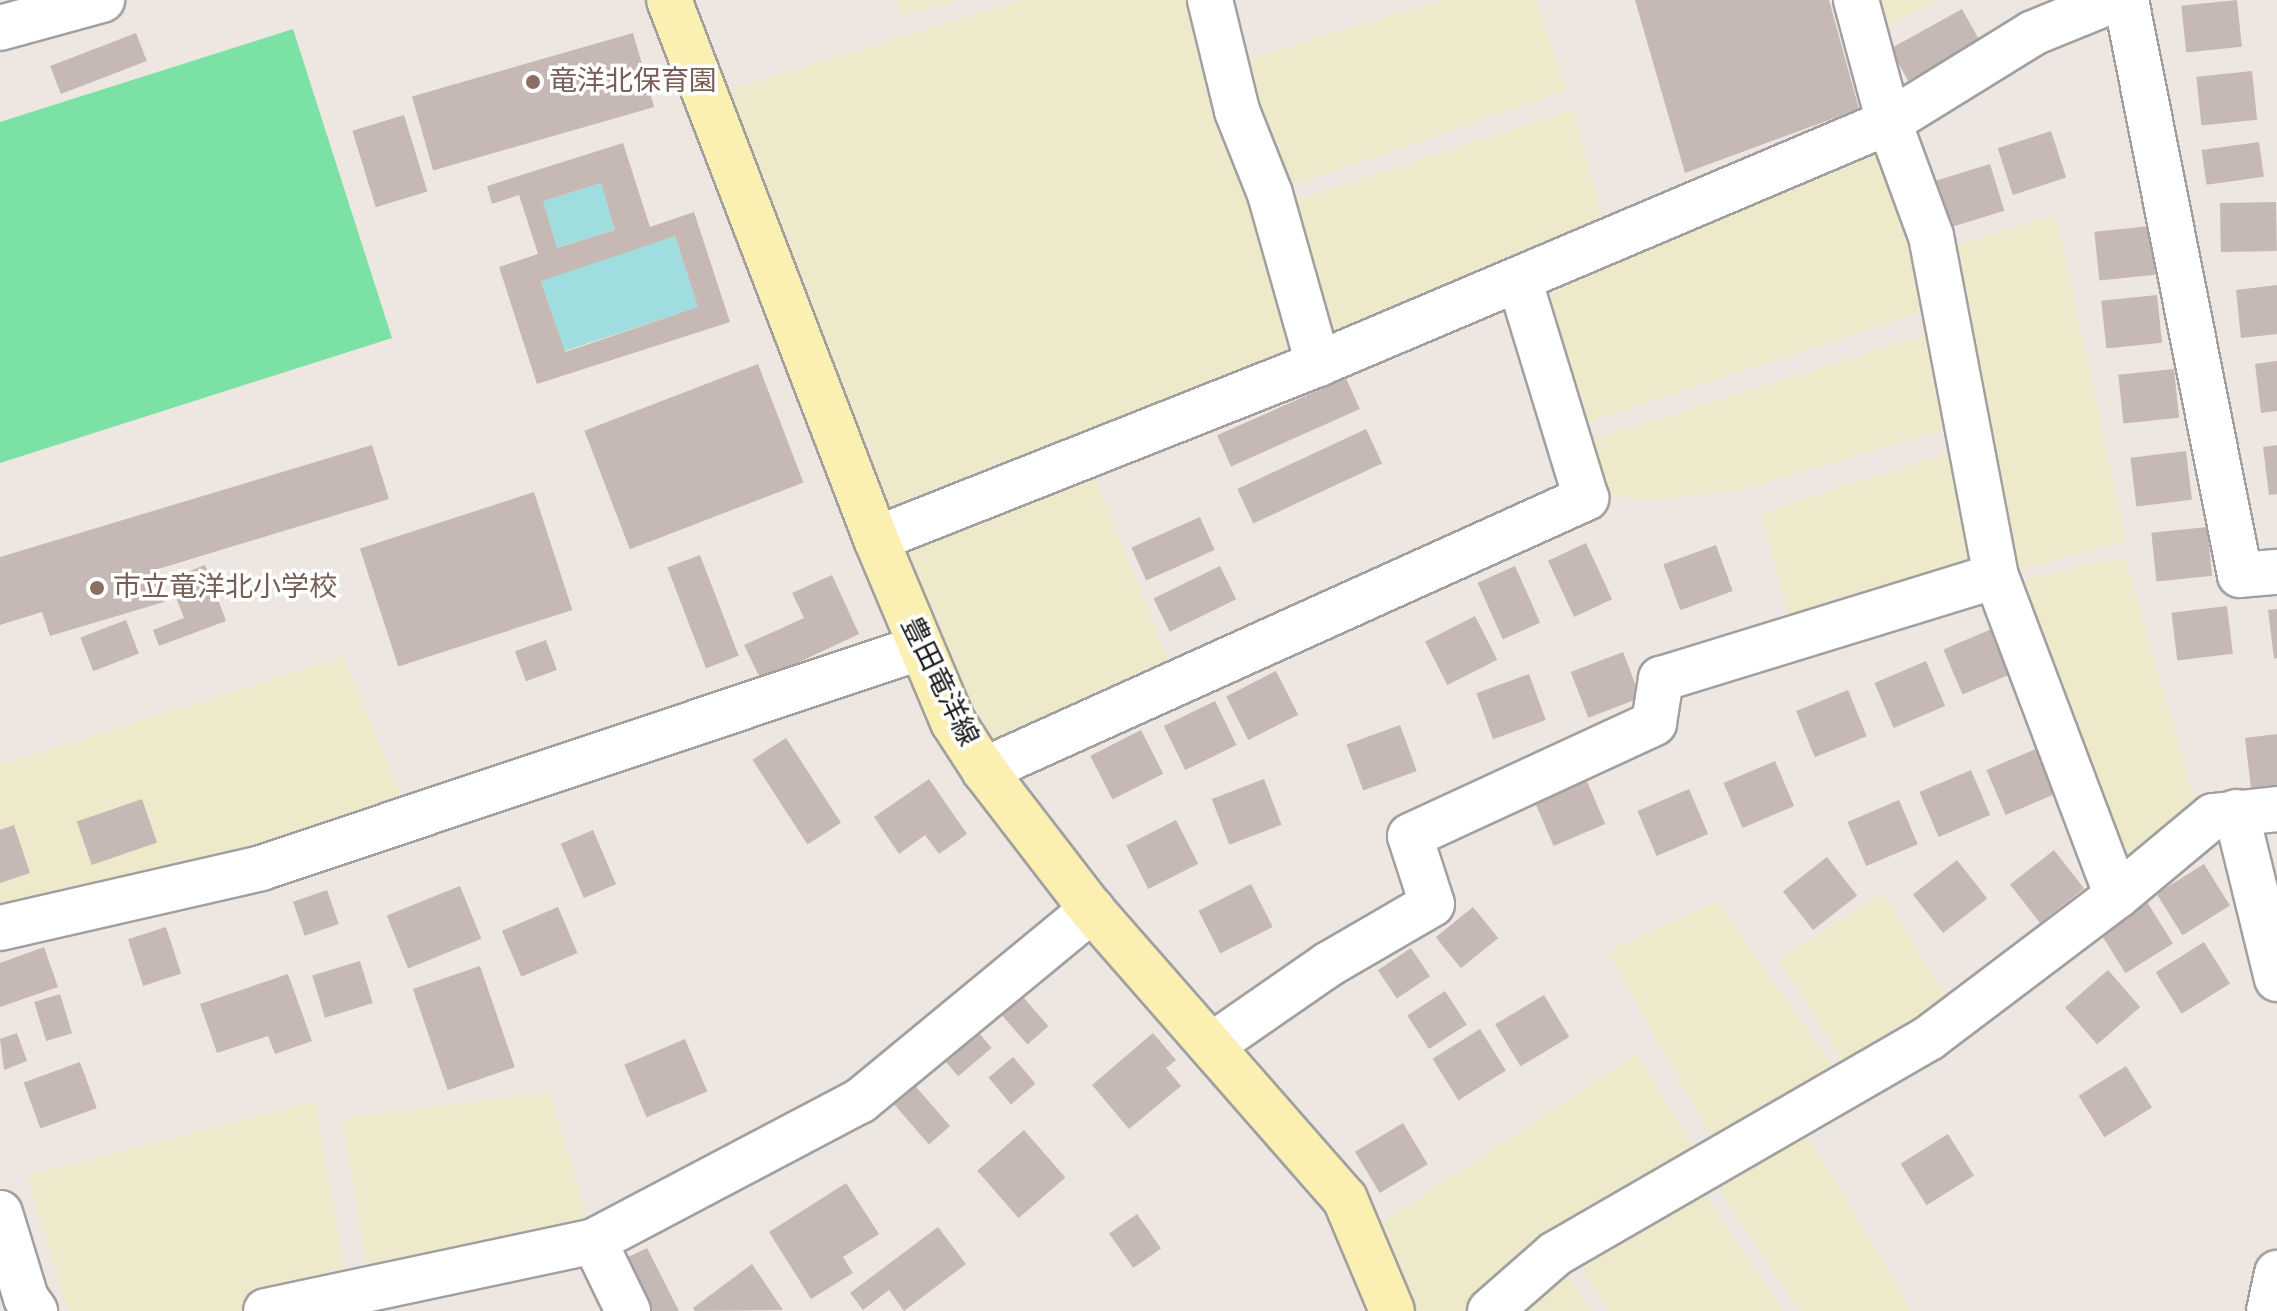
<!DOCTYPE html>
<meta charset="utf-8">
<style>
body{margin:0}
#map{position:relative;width:2277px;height:1311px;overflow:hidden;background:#eee7e1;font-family:"Sofia Sans Condensed","Noto Sans JP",sans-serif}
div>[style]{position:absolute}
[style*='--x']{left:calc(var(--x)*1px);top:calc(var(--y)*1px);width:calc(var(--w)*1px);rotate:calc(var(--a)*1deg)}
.farmland>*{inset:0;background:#eee9cb;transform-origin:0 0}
.pitch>*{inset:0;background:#7ce1a4}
.water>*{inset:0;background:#a0ddde;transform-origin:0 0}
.building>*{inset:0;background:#c6b8b5;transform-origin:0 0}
.roads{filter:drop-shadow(2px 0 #a0a0a0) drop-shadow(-2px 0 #a0a0a0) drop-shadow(0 2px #a0a0a0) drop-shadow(0 -2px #a0a0a0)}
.minor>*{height:44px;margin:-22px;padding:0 22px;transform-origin:22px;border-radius:22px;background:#fff}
.tertiary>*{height:44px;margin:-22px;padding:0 22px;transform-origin:22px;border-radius:22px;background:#fff}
.secondary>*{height:44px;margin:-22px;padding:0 22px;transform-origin:22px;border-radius:22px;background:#fbf0b2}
.dots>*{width:22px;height:22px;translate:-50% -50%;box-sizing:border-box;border:4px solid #fff;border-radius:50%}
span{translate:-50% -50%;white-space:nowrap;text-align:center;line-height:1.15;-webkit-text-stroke:7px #fff;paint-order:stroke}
.education-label{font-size:28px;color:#785e54}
.left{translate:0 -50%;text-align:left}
.street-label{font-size:28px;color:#1c1c1c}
</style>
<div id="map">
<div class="farmland">
<div style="clip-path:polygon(896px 0,958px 0,902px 17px)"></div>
<div style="clip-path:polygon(1022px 0,1210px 0,1227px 65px,1443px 0,1536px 0,1566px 90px,1270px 194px,1274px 208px,1573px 109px,1609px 241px,1086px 456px,1178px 683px,984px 770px,706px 97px)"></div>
<div style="clip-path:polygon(1856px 0,1938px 0,1866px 37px)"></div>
<div style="clip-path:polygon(1896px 141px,1934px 252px,2056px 215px,2126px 541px,1996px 576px,1795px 638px,1761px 513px,1971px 446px,1967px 423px,1741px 490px,1650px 500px,1608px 495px,1591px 440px,1948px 328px,1944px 305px,1565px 430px,1525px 299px)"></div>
<div style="clip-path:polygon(2125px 557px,2202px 825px,2111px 880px,2000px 585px)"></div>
<div style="clip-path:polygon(343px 657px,411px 818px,0 926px,0 765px)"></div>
<div style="left:1883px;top:894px;width:122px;height:123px;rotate:58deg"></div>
<div style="clip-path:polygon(1718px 901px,1846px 1086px,1796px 1116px,1912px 1311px,1800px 1311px,1705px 1167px,1699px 1187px,1784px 1311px,1609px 1311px,1569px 1246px,1555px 1254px,1591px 1311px,1391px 1311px,1361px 1236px,1637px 1053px,1705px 1167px,1723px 1157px,1607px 951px)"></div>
<div style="clip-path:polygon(550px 1092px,594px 1241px,372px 1289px,377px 1311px,68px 1311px,27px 1176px,315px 1101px,349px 1293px,371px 1288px,342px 1118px)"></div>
</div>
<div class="pitch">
<div style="clip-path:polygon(293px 29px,392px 338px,0 463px,0 122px)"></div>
</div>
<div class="water">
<div style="left:601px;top:183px;width:49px;height:61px;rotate:73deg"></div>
<div style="left:675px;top:236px;width:75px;height:141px;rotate:72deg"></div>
</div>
<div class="building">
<div style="clip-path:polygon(1635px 0,1829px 0,1859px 109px,1685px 173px)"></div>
<div style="left:2237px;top:0;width:47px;height:56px;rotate:84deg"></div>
<div style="left:1962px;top:9px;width:41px;height:82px;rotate:61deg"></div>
<div style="left:136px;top:33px;width:30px;height:92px;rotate:69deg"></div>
<div style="left:633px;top:33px;width:77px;height:230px;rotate:74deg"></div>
<div style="left:2252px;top:71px;width:49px;height:56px;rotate:84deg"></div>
<div style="left:404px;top:115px;width:80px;height:54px;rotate:73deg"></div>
<div style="left:2051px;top:131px;width:49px;height:56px;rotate:72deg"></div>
<div style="left:2259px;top:142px;width:35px;height:58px;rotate:82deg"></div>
<div style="clip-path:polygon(evenodd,623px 143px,650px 227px,694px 212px,730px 322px,537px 384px,499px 267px,538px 254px,519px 195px,492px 204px,487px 186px,623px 143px,601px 183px,615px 230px,557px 248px,543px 201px,601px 183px,623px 143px,675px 236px,698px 307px,565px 352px,541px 281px,675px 236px)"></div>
<div style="left:1990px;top:164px;width:49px;height:57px;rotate:73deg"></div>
<div style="left:2276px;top:202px;width:49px;height:56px;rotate:89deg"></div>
<div style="left:2150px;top:226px;width:49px;height:56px;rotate:84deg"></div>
<div style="clip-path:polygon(2277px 285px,2277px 334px,2241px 338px,2236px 290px)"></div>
<div style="left:2157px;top:295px;width:48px;height:56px;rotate:84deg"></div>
<div style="clip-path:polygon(2277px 361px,2277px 411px,2261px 413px,2255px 364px)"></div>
<div style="left:758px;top:364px;width:127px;height:186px;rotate:69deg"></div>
<div style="left:2174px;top:369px;width:49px;height:56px;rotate:84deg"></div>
<div style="left:1346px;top:378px;width:34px;height:141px;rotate:66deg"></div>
<div style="left:1366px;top:429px;width:38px;height:142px;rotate:65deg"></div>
<div style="clip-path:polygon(372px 445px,389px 499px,155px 570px,164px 602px,50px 636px,42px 612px,0 625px,0 557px)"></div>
<div style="clip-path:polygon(2277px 445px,2277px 494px,2269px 495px,2263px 447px)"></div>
<div style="left:2186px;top:451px;width:49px;height:56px;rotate:83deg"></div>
<div style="left:534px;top:492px;width:124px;height:183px;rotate:72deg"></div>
<div style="left:1200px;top:517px;width:36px;height:75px;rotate:66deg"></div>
<div style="left:2207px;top:527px;width:49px;height:56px;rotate:84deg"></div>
<div style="left:1586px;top:543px;width:62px;height:42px;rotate:65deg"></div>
<div style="left:1716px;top:545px;width:49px;height:56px;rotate:70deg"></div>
<div style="left:700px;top:555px;width:108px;height:35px;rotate:69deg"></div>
<div style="clip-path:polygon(205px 565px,226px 621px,159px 646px,153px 630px,184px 618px,169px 579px)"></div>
<div style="left:1220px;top:566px;width:37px;height:74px;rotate:64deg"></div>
<div style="left:1515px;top:566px;width:62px;height:41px;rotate:66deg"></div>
<div style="clip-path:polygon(832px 575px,859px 634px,761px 680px,744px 645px,804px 618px,792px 593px)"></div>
<div style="left:2227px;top:606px;width:48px;height:56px;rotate:83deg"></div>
<div style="clip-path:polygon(2277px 609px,2277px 658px,2274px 659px,2268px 610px)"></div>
<div style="left:1475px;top:616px;width:49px;height:56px;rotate:63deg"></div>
<div style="left:126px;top:620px;width:36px;height:49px;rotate:69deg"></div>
<div style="left:1994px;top:628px;width:49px;height:55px;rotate:67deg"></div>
<div style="left:546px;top:640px;width:32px;height:33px;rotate:70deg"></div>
<div style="left:1623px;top:652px;width:49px;height:56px;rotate:69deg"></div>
<div style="left:1926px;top:661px;width:49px;height:56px;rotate:67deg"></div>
<div style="left:1276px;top:671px;width:49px;height:56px;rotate:63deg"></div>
<div style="left:1529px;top:674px;width:49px;height:56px;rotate:70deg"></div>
<div style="left:1848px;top:690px;width:50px;height:56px;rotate:68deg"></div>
<div style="left:1215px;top:701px;width:49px;height:57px;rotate:64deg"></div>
<div style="left:1400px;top:725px;width:49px;height:57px;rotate:70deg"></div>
<div style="left:1141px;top:730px;width:49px;height:57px;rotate:63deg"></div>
<div style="clip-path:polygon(2277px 734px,2277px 785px,2251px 788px,2245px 738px)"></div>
<div style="left:786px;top:738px;width:101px;height:40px;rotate:57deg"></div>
<div style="left:2038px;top:748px;width:49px;height:56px;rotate:67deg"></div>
<div style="left:1775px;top:761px;width:49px;height:56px;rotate:67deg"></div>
<div style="left:1971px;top:770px;width:49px;height:56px;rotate:67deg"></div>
<div style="clip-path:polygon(929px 779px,967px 834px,939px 854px,925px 835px,899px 854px,874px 817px)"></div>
<div style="left:1264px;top:779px;width:49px;height:56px;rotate:69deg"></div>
<div style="left:1586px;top:779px;width:49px;height:56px;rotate:67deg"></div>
<div style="left:1689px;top:789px;width:49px;height:56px;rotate:67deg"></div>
<div style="left:142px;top:799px;width:46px;height:69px;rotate:71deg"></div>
<div style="left:1899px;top:800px;width:48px;height:56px;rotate:67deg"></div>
<div style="left:1176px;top:820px;width:49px;height:56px;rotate:63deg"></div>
<div style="clip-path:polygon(14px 825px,30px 873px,0 883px,0 830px)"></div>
<div style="left:593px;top:830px;width:59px;height:35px;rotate:67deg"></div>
<div style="left:2054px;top:850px;width:49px;height:56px;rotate:52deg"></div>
<div style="left:1827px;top:857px;width:49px;height:56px;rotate:52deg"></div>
<div style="left:1957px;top:860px;width:49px;height:56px;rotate:52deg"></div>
<div style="left:2204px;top:864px;width:49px;height:56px;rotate:58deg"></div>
<div style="left:1251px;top:884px;width:48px;height:59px;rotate:63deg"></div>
<div style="left:460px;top:886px;width:57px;height:79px;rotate:68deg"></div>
<div style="left:327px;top:890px;width:36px;height:36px;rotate:71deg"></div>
<div style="left:2147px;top:902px;width:49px;height:56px;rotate:58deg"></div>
<div style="left:558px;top:907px;width:50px;height:61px;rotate:67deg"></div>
<div style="left:1473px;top:907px;width:40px;height:48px;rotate:51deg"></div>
<div style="left:166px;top:927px;width:49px;height:40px;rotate:72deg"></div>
<div style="left:2204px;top:942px;width:49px;height:57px;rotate:58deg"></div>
<div style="clip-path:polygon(44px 947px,58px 987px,0 1007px,0 963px)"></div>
<div style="left:1411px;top:948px;width:34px;height:40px;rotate:56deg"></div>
<div style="left:360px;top:961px;width:44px;height:50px;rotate:73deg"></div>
<div style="left:480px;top:966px;width:107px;height:71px;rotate:71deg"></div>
<div style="left:2108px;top:970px;width:49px;height:57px;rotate:49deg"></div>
<div style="clip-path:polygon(288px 974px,312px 1041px,275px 1054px,268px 1036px,217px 1053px,200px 1004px)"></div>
<div style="left:1017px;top:990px;width:48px;height:28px;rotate:49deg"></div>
<div style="left:1445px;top:991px;width:40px;height:45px;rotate:57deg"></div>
<div style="left:60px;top:994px;width:41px;height:27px;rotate:73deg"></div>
<div style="left:1544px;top:995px;width:49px;height:57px;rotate:59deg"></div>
<div style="left:975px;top:1028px;width:26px;height:44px;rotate:50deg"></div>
<div style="left:1480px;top:1029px;width:49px;height:56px;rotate:58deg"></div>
<div style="clip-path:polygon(17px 1033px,27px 1061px,4px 1070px,0 1039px)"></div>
<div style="clip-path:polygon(1153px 1033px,1176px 1060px,1166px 1068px,1181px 1086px,1129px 1129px,1092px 1085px)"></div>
<div style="left:685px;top:1039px;width:57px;height:66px;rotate:67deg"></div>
<div style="left:1013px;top:1057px;width:35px;height:32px;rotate:50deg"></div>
<div style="left:80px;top:1062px;width:49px;height:60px;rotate:70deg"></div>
<div style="left:2126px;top:1066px;width:49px;height:56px;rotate:58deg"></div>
<div style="left:910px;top:1080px;width:61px;height:28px;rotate:49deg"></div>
<div style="left:1403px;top:1123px;width:48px;height:56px;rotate:59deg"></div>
<div style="left:1024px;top:1130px;width:63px;height:62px;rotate:49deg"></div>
<div style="left:1948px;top:1134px;width:49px;height:56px;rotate:58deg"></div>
<div style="clip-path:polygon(846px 1183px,879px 1234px,843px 1257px,853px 1273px,811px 1299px,769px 1232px)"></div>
<div style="left:1137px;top:1214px;width:42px;height:34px;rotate:55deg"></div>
<div style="clip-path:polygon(938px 1227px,966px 1264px,904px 1311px,889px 1290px,863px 1310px,850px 1293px)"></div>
<div style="clip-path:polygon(647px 1248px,679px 1311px,648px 1311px,622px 1260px)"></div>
<div style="clip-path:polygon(752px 1264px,783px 1310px,695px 1311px,693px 1308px)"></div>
</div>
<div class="roads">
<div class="minor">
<div style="--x:1210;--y:0;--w:114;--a:76.3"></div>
<div style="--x:1237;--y:111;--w:89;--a:68.3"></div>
<div style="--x:1270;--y:194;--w:177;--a:74.2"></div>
<div style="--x:1856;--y:0;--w:126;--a:74.9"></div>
<div style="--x:1889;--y:122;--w:121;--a:69.8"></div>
<div style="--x:1931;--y:236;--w:346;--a:79.2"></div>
<div style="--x:1996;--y:576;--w:342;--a:69.3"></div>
<div style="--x:2126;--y:0;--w:586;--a:78.79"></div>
<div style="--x:2240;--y:575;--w:37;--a:-5"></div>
<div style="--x:0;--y:28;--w:106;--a:-15.4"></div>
<div style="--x:876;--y:539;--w:475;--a:-21.6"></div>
<div style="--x:1318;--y:364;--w:620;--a:-22.97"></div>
<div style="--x:1889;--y:122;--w:169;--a:-31.7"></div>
<div style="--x:2033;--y:33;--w:87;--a:-22.2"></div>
<div style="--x:984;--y:770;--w:661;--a:-24.31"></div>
<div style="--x:1586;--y:498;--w:229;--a:-107"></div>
<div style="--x:2236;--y:812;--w:172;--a:76.2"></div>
<div style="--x:0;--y:928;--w:268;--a:-12.9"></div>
<div style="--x:261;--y:868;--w:694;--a:-18.49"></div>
<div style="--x:1212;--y:1045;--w:142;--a:-34.7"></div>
<div style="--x:1329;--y:964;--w:119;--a:-30.2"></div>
<div style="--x:1432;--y:904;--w:71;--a:-107.9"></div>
<div style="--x:1410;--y:836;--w:269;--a:-24.8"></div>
<div style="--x:1654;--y:723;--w:45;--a:-81"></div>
<div style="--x:1661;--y:679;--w:350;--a:-17.1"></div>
<div style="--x:594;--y:1241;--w:78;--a:64.1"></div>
<div style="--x:266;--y:1311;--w:335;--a:-12"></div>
<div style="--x:594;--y:1241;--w:301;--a:-27.8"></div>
<div style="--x:860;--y:1101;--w:301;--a:-39.5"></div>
<div style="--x:1490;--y:1311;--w:86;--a:-41.2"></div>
<div style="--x:1555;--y:1254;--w:432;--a:-30"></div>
<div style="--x:1929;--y:1038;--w:236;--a:-37.1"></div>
<div style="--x:2117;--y:896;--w:125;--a:-39.8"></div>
<div style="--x:2213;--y:816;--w:64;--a:-6.2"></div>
<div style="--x:2269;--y:1311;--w:39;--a:-78"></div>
</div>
<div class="tertiary">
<div style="--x:0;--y:1213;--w:89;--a:73"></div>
<div style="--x:26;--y:1298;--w:16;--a:55"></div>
</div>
<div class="secondary">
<div style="--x:669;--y:0;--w:577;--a:68.99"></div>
<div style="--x:876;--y:539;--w:199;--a:67.2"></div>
<div style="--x:953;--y:722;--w:57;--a:57.1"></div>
<div style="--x:984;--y:770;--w:177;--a:52.4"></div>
<div style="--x:1092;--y:910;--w:384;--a:48.8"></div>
<div style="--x:1345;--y:1199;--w:121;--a:67.2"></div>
</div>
</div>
<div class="dots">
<div style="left:533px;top:82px;background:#8d6e63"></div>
<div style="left:97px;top:588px;background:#8d6e63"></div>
</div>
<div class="education-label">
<span class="left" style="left:549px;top:82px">竜洋北保育園</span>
<span class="left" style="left:113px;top:588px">市立竜洋北小学校</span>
</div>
<div class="street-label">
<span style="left:939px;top:682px;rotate:64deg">豊田竜洋線</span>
</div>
</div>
